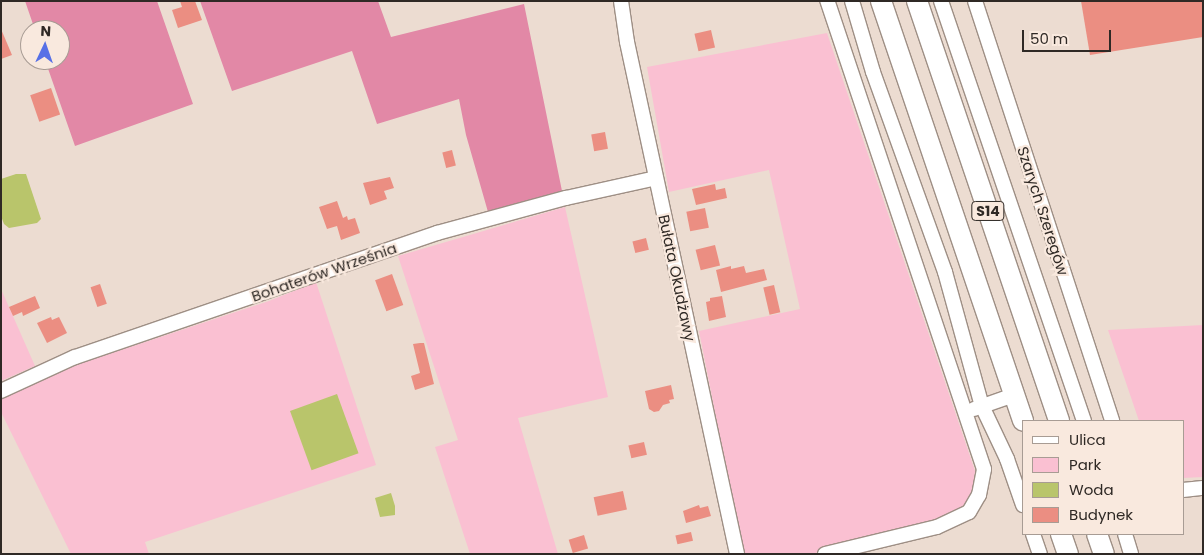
<!DOCTYPE html>
<meta charset="utf-8">
<style>
body{margin:0}
#map{position:relative;width:1204px;height:555px;overflow:hidden;background:#ecdcd1;font-family:Poppins,sans-serif}
div>[style]{position:absolute}
[style*='--x']{left:calc(var(--x)*1px);top:calc(var(--y)*1px);width:calc(var(--w)*1px);rotate:calc(var(--a)*1deg)}
.green>*{inset:0;background:#fac0d2}
.forest>*{inset:0;background:#e288a6}
.water>*{inset:0;background:#b9c56b;transform-origin:0 0}
.building>*{inset:0;background:#eb8e82;transform-origin:0 0}
.roads{filter:drop-shadow(1px 0 #9e8f85) drop-shadow(-1px 0 #9e8f85) drop-shadow(0 1px #9e8f85) drop-shadow(0 -1px #9e8f85)}
.minor>*{height:14px;margin:-7px;padding:0 7px;transform-origin:7px;border-radius:7px;background:#fff}
.highway>*{height:20px;margin:-10px;padding:0 10px;transform-origin:10px;border-radius:10px;background:#fff}
span{translate:-50% -50%;white-space:nowrap;text-align:center;line-height:1.15;-webkit-text-stroke:4.5px #f9e9de;paint-order:stroke}
.shield-label span{padding:1px 4px;background:#f9e9de;border:1px solid;border-radius:4px;-webkit-text-stroke-width:0}
.shield-label{font-size:14px;color:#2f2925;font-weight:700}
.street-label{font-size:15px;color:#2f2925}
.frame{position:absolute;inset:0;border:2px solid #2f2925;pointer-events:none}
.legend{position:absolute;left:1022px;top:420px;width:162px;height:115px;box-sizing:border-box;background:#f9e9de;border:1px solid #a89c94;margin:0;padding:6px 9px;list-style:none;font-size:15px;color:#2f2925}
.legend li{display:flex;align-items:center;gap:10px;height:25px}
.legend b{width:25px;border:1px solid #a89c94}
.north{position:absolute;left:20px;top:20px;width:50px;height:50px;box-sizing:border-box;background:#f9e9de;border:1px solid #a89c94;border-radius:50%;rotate:3deg;font-size:14px;font-weight:700;line-height:20px;text-align:center;color:#2f2925}
.north::after{content:'';display:block;margin:auto;width:18px;height:22px;background:#5770e6;clip-path:polygon(50% 0,100% 100%,50% 72%,0 100%)}
.scale{position:absolute;left:1022px;top:30px;width:89px;height:22px;box-sizing:border-box;border:2px solid #2f2925;border-top:0;padding-left:6px;font-size:15px;line-height:18px;white-space:nowrap;color:#2f2925;-webkit-text-stroke:4px #f9e9de;paint-order:stroke}
</style>
<div id="map">
<div class="green">
<div style="clip-path:polygon(827px 33px,975px 471px,973px 492px,961px 509px,934px 523px,811px 554px,743px 554px,699px 331px,800px 309px,769px 170px,669px 192px,647px 67px)"></div>
<div style="clip-path:polygon(565px 207px,608px 397px,518px 418px,558px 554px,470px 554px,435px 447px,458px 440px,398px 256px)"></div>
<div style="clip-path:polygon(316px 282px,376px 465px,145px 542px,149px 554px,71px 554px,1px 412px,1px 398px,79px 364px,269px 301px)"></div>
<div style="clip-path:polygon(1px 289px,35px 366px,1px 381px)"></div>
<div style="clip-path:polygon(1203px 325px,1203px 477px,1183px 478px,1183px 421px,1139px 421px,1108px 330px)"></div>
</div>
<div class="forest">
<div style="clip-path:polygon(25px 1px,157px 1px,193px 104px,75px 146px,45px 60px,60px 60px,60px 30px,35px 30px)"></div>
<div style="clip-path:polygon(200px 1px,378px 1px,391px 37px,524px 4px,562px 191px,488px 212px,466px 135px,459px 99px,377px 124px,352px 51px,232px 91px)"></div>
</div>
<div class="water">
<div style="clip-path:polygon(16px 174px,26px 174px,41px 219px,37px 223px,9px 228px,4px 224px,1px 216px,1px 179px)"></div>
<div style="left:337px;top:394px;width:63px;height:50px;rotate:70deg"></div>
<div style="clip-path:polygon(391px 493px,395px 506px,395px 515px,380px 517px,375px 498px)"></div>
</div>
<div class="building">
<div style="clip-path:polygon(180px 1px,195px 1px,202px 20px,178px 28px,172px 10px,182px 7px)"></div>
<div style="clip-path:polygon(1081px 1px,1203px 1px,1203px 37px,1090px 55px)"></div>
<div style="clip-path:polygon(1px 29px,12px 55px,1px 59px)"></div>
<div style="left:711px;top:30px;width:18px;height:17px;rotate:77deg"></div>
<div style="left:51px;top:88px;width:28px;height:22px;rotate:71deg"></div>
<div style="left:605px;top:132px;width:17px;height:14px;rotate:80deg"></div>
<div style="left:452px;top:150px;width:16px;height:10px;rotate:76deg"></div>
<div style="clip-path:polygon(390px 177px,394px 188px,384px 191px,387px 199px,370px 205px,363px 183px)"></div>
<div style="clip-path:polygon(715px 184px,716px 190px,725px 188px,727px 198px,696px 205px,692px 189px)"></div>
<div style="clip-path:polygon(337px 201px,343px 218px,347px 216px,348px 220px,355px 218px,360px 233px,341px 240px,337px 226px,327px 229px,319px 207px)"></div>
<div style="left:705px;top:208px;width:20px;height:19px;rotate:79deg"></div>
<div style="left:646px;top:238px;width:12px;height:14px;rotate:76deg"></div>
<div style="left:715px;top:245px;width:21px;height:20px;rotate:76deg"></div>
<div style="clip-path:polygon(731px 266px,731px 269px,744px 266px,746px 273px,764px 269px,767px 280px,721px 292px,716px 270px)"></div>
<div style="left:392px;top:274px;width:33px;height:18px;rotate:70deg"></div>
<div style="left:100px;top:284px;width:21px;height:10px;rotate:71deg"></div>
<div style="left:774px;top:285px;width:28px;height:11px;rotate:77deg"></div>
<div style="clip-path:polygon(35px 296px,40px 308px,23px 316px,22px 312px,13px 316px,9px 307px)"></div>
<div style="clip-path:polygon(722px 296px,726px 317px,709px 321px,706px 302px,710px 301px,710px 298px)"></div>
<div style="clip-path:polygon(51px 317px,52px 320px,59px 317px,67px 333px,47px 343px,37px 323px)"></div>
<div style="clip-path:polygon(420px 343px,424px 343px,434px 384px,415px 390px,411px 376px,420px 373px,413px 344px)"></div>
<div style="clip-path:polygon(671px 385px,674px 399px,669px 400px,670px 403px,663px 405px,659px 411px,654px 412px,649px 409px,645px 391px)"></div>
<div style="left:644px;top:442px;width:13px;height:16px;rotate:77deg"></div>
<div style="left:623px;top:491px;width:19px;height:30px;rotate:78deg"></div>
<div style="clip-path:polygon(699px 505px,700px 508px,708px 506px,711px 516px,686px 523px,683px 511px)"></div>
<div style="left:691px;top:532px;width:9px;height:16px;rotate:77deg"></div>
<div style="left:584px;top:535px;width:14px;height:16px;rotate:73deg"></div>
</div>
<div class="roads">
<div class="minor">
<div style="--x:621;--y:1;--w:41;--a:81.7"></div>
<div style="--x:627;--y:42;--w:524;--a:77.87"></div>
<div style="--x:852;--y:1;--w:74;--a:73.5"></div>
<div style="--x:873;--y:72;--w:213;--a:70.2"></div>
<div style="--x:945;--y:272;--w:139;--a:74.6"></div>
<div style="--x:982;--y:406;--w:59;--a:64.7"></div>
<div style="--x:1007;--y:459;--w:49;--a:70.8"></div>
<div style="--x:941;--y:1;--w:444;--a:71.2"></div>
<div style="--x:975;--y:1;--w:442;--a:71.9"></div>
<div style="--x:1;--y:391;--w:81;--a:-24.7"></div>
<div style="--x:75;--y:357;--w:383;--a:-18.9"></div>
<div style="--x:437;--y:233;--w:134;--a:-15.2"></div>
<div style="--x:566;--y:198;--w:92;--a:-12.5"></div>
<div style="--x:974;--y:409;--w:42;--a:-19.3"></div>
<div style="--x:1183;--y:490;--w:20;--a:-6"></div>
<div style="--x:1033;--y:534;--w:21;--a:71"></div>
<div style="--x:1125;--y:534;--w:21;--a:73"></div>
<div style="--x:825;--y:554;--w:115;--a:-13.6"></div>
<div style="--x:937;--y:527;--w:35;--a:-25"></div>
<div style="--x:969;--y:512;--w:20;--a:-60"></div>
<div style="--x:979;--y:495;--w:26;--a:-79"></div>
<div style="--x:984;--y:469;--w:494;--a:-108.5"></div>
</div>
<div class="highway">
<div style="--x:881;--y:1;--w:443;--a:71.3"></div>
<div style="--x:917;--y:1;--w:443;--a:71.3"></div>
<div style="--x:1061;--y:534;--w:21;--a:71"></div>
<div style="--x:1097;--y:534;--w:21;--a:71"></div>
</div>
</div>
<div class="shield-label">
<span style="left:988px;top:211px">S14</span>
</div>
<div class="street-label">
<span style="left:1043px;top:211px;rotate:72deg">Szarych Szeregów</span>
<span style="left:324px;top:272px;rotate:-19deg">Bohaterów Września</span>
<span style="left:677px;top:278px;rotate:78deg">Bułata Okudżawy</span>
</div>
<div class="frame"></div>
<ul class="legend">
<li><b style="height:6px;background:#fff"></b>Ulica</li>
<li><b style="height:14px;background:#fac0d2"></b>Park</li>
<li><b style="height:14px;background:#b9c56b"></b>Woda</li>
<li><b style="height:14px;background:#eb8e82"></b>Budynek</li>
</ul>
<div class="north">N</div>
<div class="scale">50 m</div>
</div>
